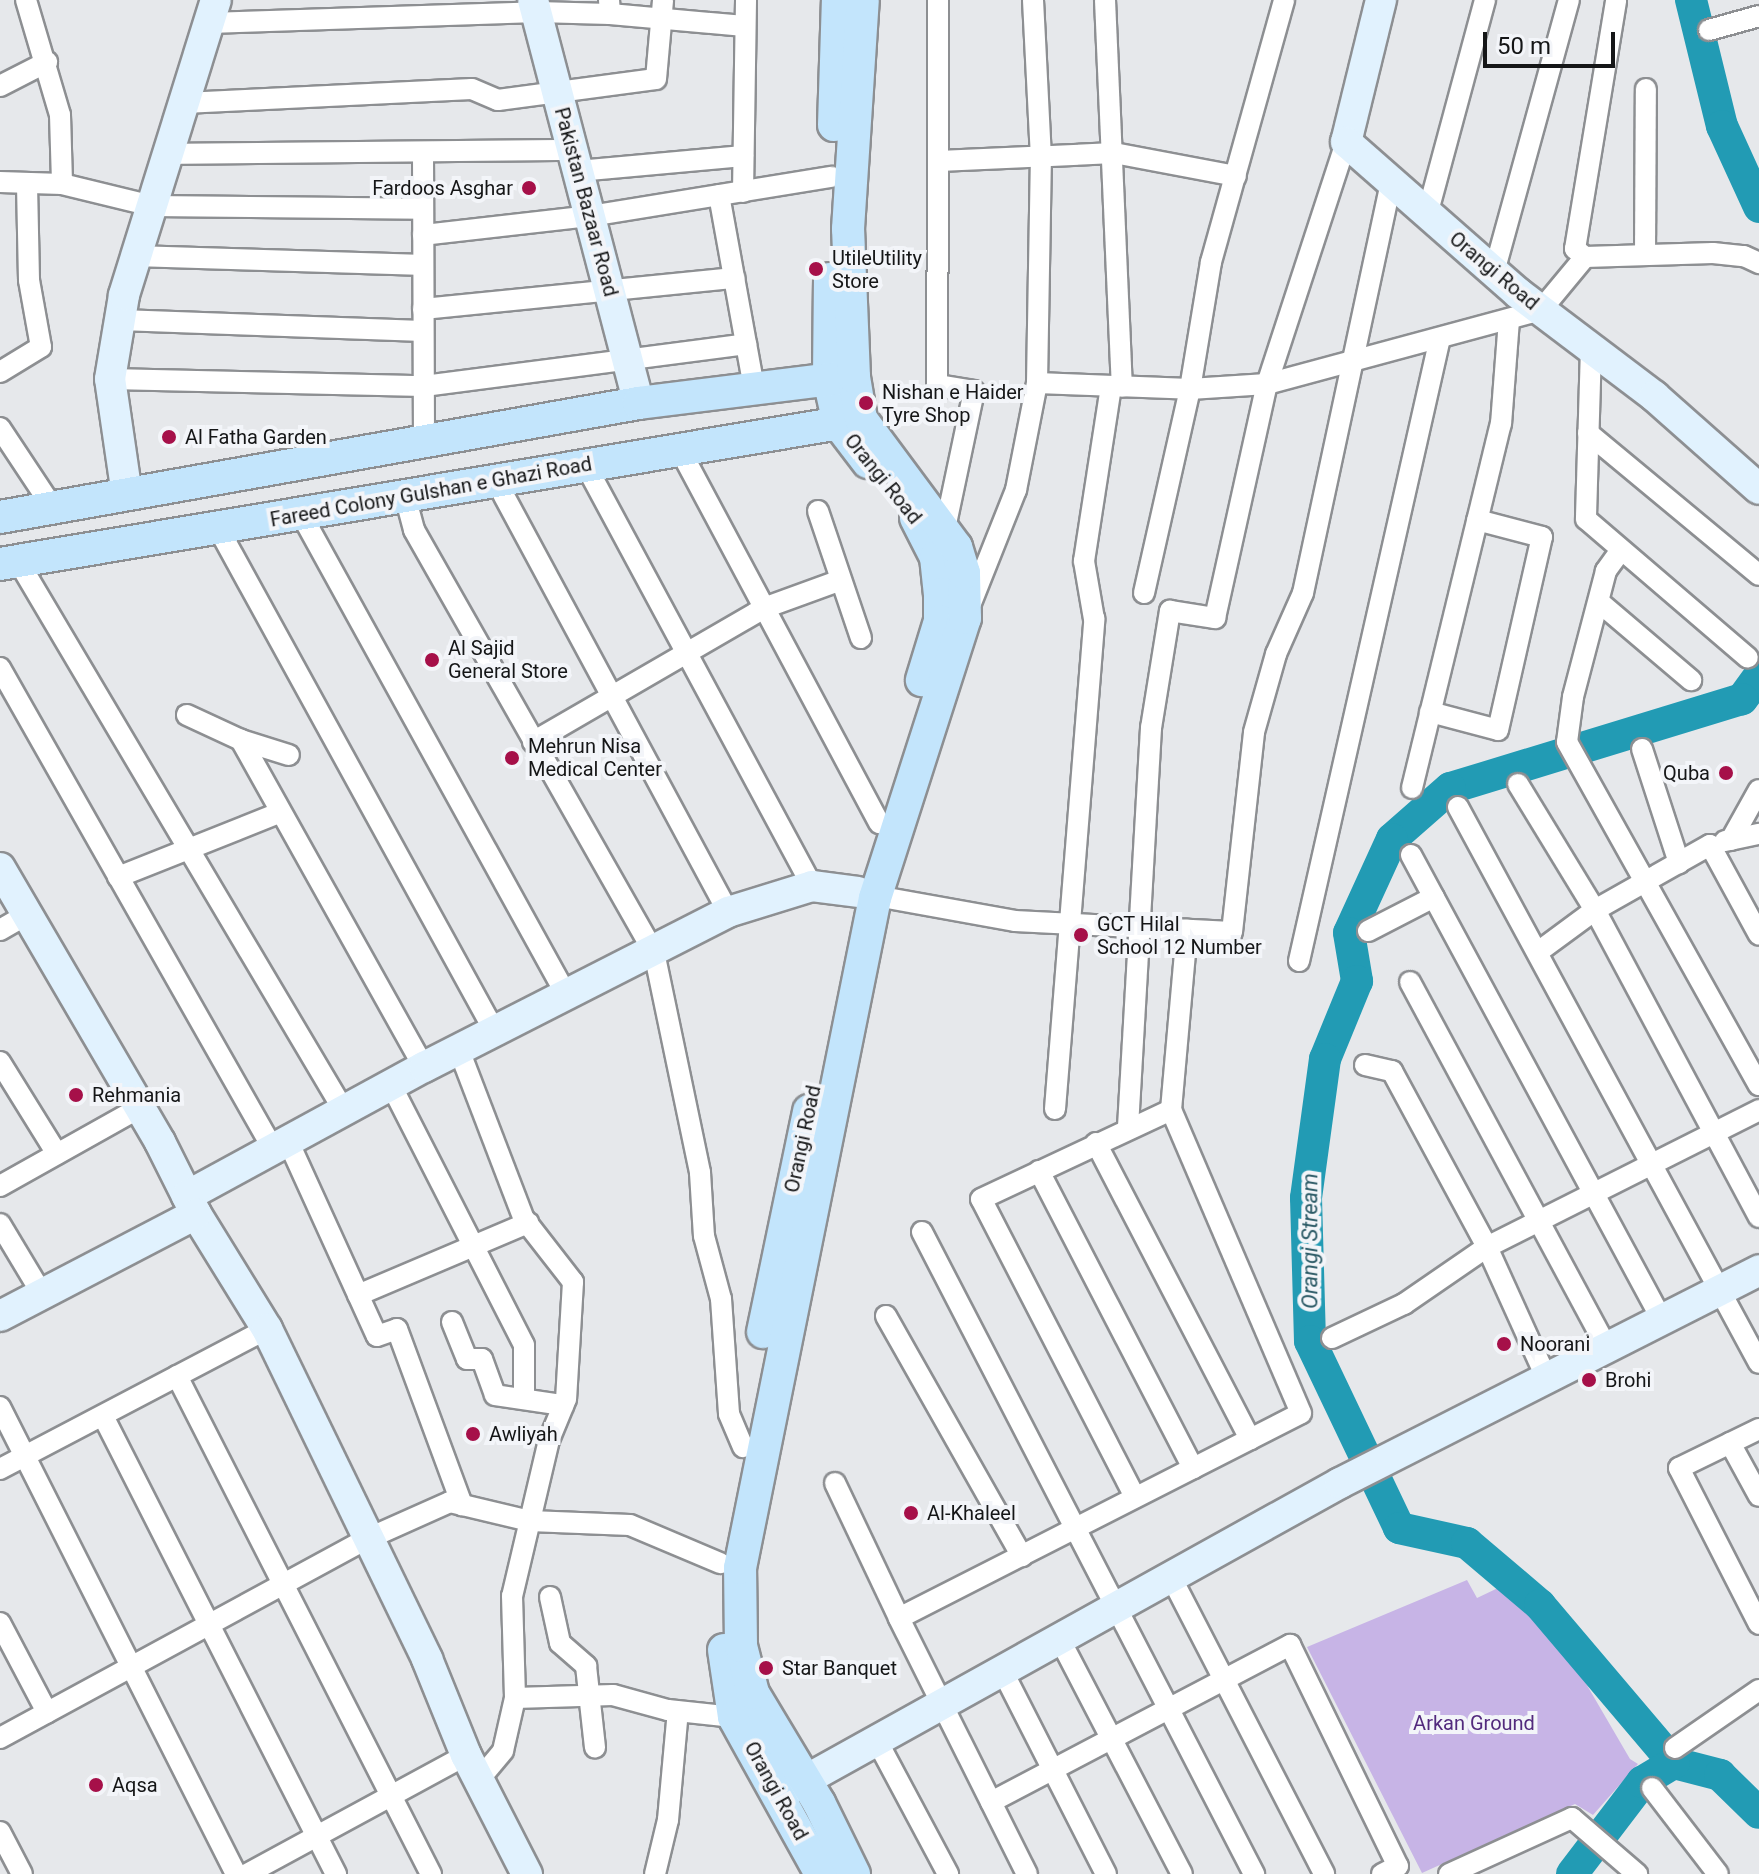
<!DOCTYPE html>
<style>
body{margin:0}
#map{position:relative;width:1759px;height:1874px;overflow:hidden;background:#e6e8eb;font-family:Roboto,sans-serif}
div>[style]{position:absolute}
[style*='--x']{left:calc(var(--x)*1px);top:calc(var(--y)*1px);width:calc(var(--w)*1px);rotate:calc(var(--a)*1deg)}
.green>*{inset:0;background:#c7b4e6}
.river>*{height:32px;margin:-16px;padding:0 16px;transform-origin:16px;border-radius:16px;background:#229bb4}
.roads{filter:drop-shadow(2px 0 #8d8f92) drop-shadow(-2px 0 #8d8f92) drop-shadow(0 2px #8d8f92) drop-shadow(0 -2px #8d8f92)}
.street>*{height:20px;margin:-10px;padding:0 10px;transform-origin:10px;border-radius:10px;background:#fff}
.secondary>*{height:30px;margin:-15px;padding:0 15px;transform-origin:15px;border-radius:15px;background:#e1f2fe}
.primary>*{height:32px;margin:-16px;padding:0 16px;transform-origin:16px;border-radius:16px;background:#c3e5fc}
.dots>*{width:22px;height:22px;translate:-50% -50%;box-sizing:border-box;border:4px solid #f3f5f9;border-radius:50%}
span{translate:-50% -50%;white-space:nowrap;text-align:center;line-height:1.15;-webkit-text-stroke:8px #f3f5f9;paint-order:stroke}
.poi-label{font-size:20px;color:#151617}
.right{translate:-100% -50%;text-align:right}
.left{translate:0 -50%;text-align:left}
.street-label{font-size:20px;color:#151617}
.park-label{font-size:20px;color:#522a7d}
.water-label{font-size:22px;color:#2a5965;font-style:italic}
.scale{position:absolute;left:1483px;top:32px;width:132px;height:36px;box-sizing:border-box;border:4px solid #151617;border-top:0;padding-left:10px;font-size:24px;line-height:28px;white-space:nowrap;color:#151617;-webkit-text-stroke:6px #f3f5f9;paint-order:stroke}
</style>
<div id="map">
<div class="green">
<div style="clip-path:polygon(1467px 1580px,1477px 1598px,1498px 1588px,1546px 1630px,1574px 1663px,1630px 1759px,1638px 1764px,1593px 1815px,1575px 1804px,1422px 1873px,1307px 1647px)"></div>
</div>
<div class="river">
<div style="--x:1691;--y:0;--w:130;--a:76.2"></div>
<div style="--x:1722;--y:126;--w:89;--a:65.4"></div>
<div style="--x:1759;--y:676;--w:29;--a:126"></div>
<div style="--x:1742;--y:699;--w:305;--a:163"></div>
<div style="--x:1450;--y:788;--w:77;--a:138.7"></div>
<div style="--x:1392;--y:839;--w:103;--a:114.6"></div>
<div style="--x:1349;--y:933;--w:49;--a:80.5"></div>
<div style="--x:1357;--y:981;--w:84;--a:112.3"></div>
<div style="--x:1325;--y:1059;--w:140;--a:97.8"></div>
<div style="--x:1306;--y:1198;--w:143;--a:88.4"></div>
<div style="--x:1310;--y:1341;--w:207;--a:64.5"></div>
<div style="--x:1399;--y:1528;--w:70;--a:12.4"></div>
<div style="--x:1467;--y:1543;--w:96;--a:40.3"></div>
<div style="--x:1540;--y:1605;--w:207;--a:49.7"></div>
<div style="--x:1674;--y:1763;--w:48;--a:14.6"></div>
<div style="--x:1720;--y:1775;--w:54;--a:44.3"></div>
<div style="--x:1572;--y:1874;--w:116;--a:-52.7"></div>
<div style="--x:1642;--y:1782;--w:37;--a:-31"></div>
</div>
<div class="roads">
<div class="street">
<div style="--x:26;--y:0;--w:120;--a:73.5"></div>
<div style="--x:60;--y:115;--w:69;--a:88.3"></div>
<div style="--x:938;--y:0;--w:385;--a:90.1"></div>
<div style="--x:937;--y:385;--w:37;--a:9"></div>
<div style="--x:974;--y:391;--w:150;--a:101.9"></div>
<div style="--x:1105;--y:0;--w:387;--a:87.5"></div>
<div style="--x:610;--y:14;--w:135;--a:5.1"></div>
<div style="--x:209;--y:23;--w:328;--a:-1.9"></div>
<div style="--x:537;--y:12;--w:73;--a:1.6"></div>
<div style="--x:610;--y:14;--w:14;--a:-94"></div>
<div style="--x:1709;--y:30;--w:52;--a:-15.6"></div>
<div style="--x:0;--y:86;--w:53;--a:-27.1"></div>
<div style="--x:184;--y:103;--w:288;--a:-2.8"></div>
<div style="--x:472;--y:89;--w:28;--a:23"></div>
<div style="--x:498;--y:100;--w:159;--a:-7.6"></div>
<div style="--x:656;--y:79;--w:79;--a:-84.9"></div>
<div style="--x:423;--y:152;--w:290;--a:89.8"></div>
<div style="--x:168;--y:154;--w:405;--a:-0.6"></div>
<div style="--x:939;--y:161;--w:175;--a:-2.6"></div>
<div style="--x:1114;--y:153;--w:124;--a:10.7"></div>
<div style="--x:578;--y:171;--w:166;--a:-5.2"></div>
<div style="--x:0;--y:182;--w:62;--a:1.8"></div>
<div style="--x:62;--y:184;--w:93;--a:13.7"></div>
<div style="--x:152;--y:206;--w:271;--a:0.6"></div>
<div style="--x:743;--y:192;--w:192;--a:-89.1"></div>
<div style="--x:719;--y:195;--w:196;--a:79.7"></div>
<div style="--x:1427;--y:215;--w:223;--a:-74.9"></div>
<div style="--x:423;--y:235;--w:168;--a:-6.5"></div>
<div style="--x:590;--y:216;--w:245;--a:-9.2"></div>
<div style="--x:1645;--y:255;--w:166;--a:-89.7"></div>
<div style="--x:136;--y:256;--w:287;--a:1.8"></div>
<div style="--x:1585;--y:257;--w:13;--a:-141"></div>
<div style="--x:1575;--y:249;--w:252;--a:-80.6"></div>
<div style="--x:1494;--y:272;--w:282;--a:-74.6"></div>
<div style="--x:423;--y:309;--w:313;--a:-5.7"></div>
<div style="--x:120;--y:320;--w:303;--a:2.1"></div>
<div style="--x:1591;--y:348;--w:171;--a:91.7"></div>
<div style="--x:1586;--y:519;--w:213;--a:40.6"></div>
<div style="--x:0;--y:372;--w:48;--a:-31.4"></div>
<div style="--x:41;--y:347;--w:68;--a:-100.2"></div>
<div style="--x:29;--y:280;--w:97;--a:-91.2"></div>
<div style="--x:110;--y:379;--w:314;--a:1.3"></div>
<div style="--x:424;--y:386;--w:325;--a:-7.4"></div>
<div style="--x:1037;--y:383;--w:153;--a:2.2"></div>
<div style="--x:1190;--y:389;--w:77;--a:-3.7"></div>
<div style="--x:1267;--y:384;--w:284;--a:-15.1"></div>
<div style="--x:1541;--y:310;--w:69;--a:-50.3"></div>
<div style="--x:1585;--y:257;--w:128;--a:-1.8"></div>
<div style="--x:1713;--y:253;--w:31;--a:6"></div>
<div style="--x:1744;--y:256;--w:17;--a:25"></div>
<div style="--x:0;--y:428;--w:96;--a:56.5"></div>
<div style="--x:1588;--y:433;--w:222;--a:39.7"></div>
<div style="--x:680;--y:450;--w:423;--a:61.9"></div>
<div style="--x:586;--y:466;--w:477;--a:61.7"></div>
<div style="--x:496;--y:481;--w:489;--a:61.7"></div>
<div style="--x:405;--y:496;--w:35;--a:75"></div>
<div style="--x:414;--y:530;--w:485;--a:60.4"></div>
<div style="--x:654;--y:952;--w:226;--a:78.2"></div>
<div style="--x:700;--y:1173;--w:63;--a:86.4"></div>
<div style="--x:704;--y:1236;--w:65;--a:74.9"></div>
<div style="--x:721;--y:1299;--w:115;--a:86"></div>
<div style="--x:729;--y:1414;--w:36;--a:67"></div>
<div style="--x:818;--y:511;--w:134;--a:71.3"></div>
<div style="--x:301;--y:514;--w:551;--a:61.11"></div>
<div style="--x:218;--y:528;--w:575;--a:61.21"></div>
<div style="--x:1621;--y:550;--w:26;--a:126"></div>
<div style="--x:1606;--y:571;--w:130;--a:104.7"></div>
<div style="--x:1573;--y:697;--w:45;--a:97.6"></div>
<div style="--x:1567;--y:742;--w:393;--a:60.8"></div>
<div style="--x:18;--y:561;--w:639;--a:59.34"></div>
<div style="--x:1144;--y:593;--w:209;--a:-77.3"></div>
<div style="--x:1190;--y:389;--w:129;--a:-80.6"></div>
<div style="--x:1211;--y:262;--w:272;--a:-74.4"></div>
<div style="--x:1599;--y:602;--w:121;--a:40.3"></div>
<div style="--x:971;--y:603;--w:122;--a:-68.3"></div>
<div style="--x:1016;--y:490;--w:109;--a:-78.9"></div>
<div style="--x:1037;--y:383;--w:225;--a:-89"></div>
<div style="--x:1041;--y:158;--w:158;--a:-92.9"></div>
<div style="--x:0;--y:668;--w:553;--a:60.42"></div>
<div style="--x:1430;--y:712;--w:70;--a:14.8"></div>
<div style="--x:1498;--y:730;--w:198;--a:-77.2"></div>
<div style="--x:1542;--y:537;--w:67;--a:-165.3"></div>
<div style="--x:187;--y:715;--w:60;--a:24.8"></div>
<div style="--x:241;--y:740;--w:50;--a:17.4"></div>
<div style="--x:241;--y:740;--w:375;--a:60.8"></div>
<div style="--x:533;--y:742;--w:267;--a:-30.1"></div>
<div style="--x:764;--y:608;--w:79;--a:-20"></div>
<div style="--x:1642;--y:749;--w:120;--a:72"></div>
<div style="--x:1518;--y:784;--w:148;--a:58.6"></div>
<div style="--x:1595;--y:910;--w:348;--a:61.9"></div>
<div style="--x:1412;--y:788;--w:375;--a:-76.3"></div>
<div style="--x:1501;--y:424;--w:105;--a:-85.6"></div>
<div style="--x:1458;--y:807;--w:632;--a:61.57"></div>
<div style="--x:1731;--y:840;--w:57;--a:-60.8"></div>
<div style="--x:1725;--y:841;--w:35;--a:-12"></div>
<div style="--x:1411;--y:855;--w:528;--a:61.64"></div>
<div style="--x:118;--y:877;--w:173;--a:-21.7"></div>
<div style="--x:865;--y:894;--w:152;--a:10.2"></div>
<div style="--x:1015;--y:921;--w:217;--a:2.9"></div>
<div style="--x:1232;--y:932;--w:201;--a:-83.7"></div>
<div style="--x:1254;--y:732;--w:81;--a:-74.2"></div>
<div style="--x:1276;--y:654;--w:67;--a:-66.1"></div>
<div style="--x:1303;--y:593;--w:418;--a:-77.9"></div>
<div style="--x:0;--y:930;--w:30;--a:-30"></div>
<div style="--x:1368;--y:931;--w:74;--a:-27.3"></div>
<div style="--x:1538;--y:952;--w:71;--a:-36.4"></div>
<div style="--x:1595;--y:910;--w:132;--a:-29.5"></div>
<div style="--x:1710;--y:845;--w:102;--a:61.4"></div>
<div style="--x:1299;--y:961;--w:639;--a:-77.25"></div>
<div style="--x:1410;--y:982;--w:416;--a:61.7"></div>
<div style="--x:459;--y:1050;--w:181;--a:69"></div>
<div style="--x:524;--y:1219;--w:80;--a:52.1"></div>
<div style="--x:573;--y:1282;--w:117;--a:93.4"></div>
<div style="--x:566;--y:1399;--w:44;--a:112.5"></div>
<div style="--x:549;--y:1440;--w:160;--a:103.3"></div>
<div style="--x:512;--y:1596;--w:102;--a:88.3"></div>
<div style="--x:515;--y:1698;--w:54;--a:102.8"></div>
<div style="--x:503;--y:1751;--w:38;--a:130"></div>
<div style="--x:0;--y:1062;--w:108;--a:58.2"></div>
<div style="--x:1365;--y:1065;--w:28;--a:13"></div>
<div style="--x:1392;--y:1071;--w:200;--a:61.6"></div>
<div style="--x:1487;--y:1247;--w:145;--a:65.6"></div>
<div style="--x:391;--y:1085;--w:292;--a:62.9"></div>
<div style="--x:524;--y:1345;--w:50;--a:90"></div>
<div style="--x:1055;--y:1109;--w:492;--a:-85.4"></div>
<div style="--x:1094;--y:619;--w:59;--a:-99.8"></div>
<div style="--x:1084;--y:561;--w:176;--a:-81.2"></div>
<div style="--x:1128;--y:1127;--w:400;--a:-86.7"></div>
<div style="--x:1151;--y:728;--w:119;--a:-80.8"></div>
<div style="--x:1170;--y:611;--w:46;--a:8.8"></div>
<div style="--x:1215;--y:618;--w:240;--a:-77.5"></div>
<div style="--x:1267;--y:384;--w:255;--a:-71.9"></div>
<div style="--x:288;--y:1141;--w:214;--a:65.5"></div>
<div style="--x:377;--y:1336;--w:21;--a:-19"></div>
<div style="--x:397;--y:1329;--w:188;--a:69.7"></div>
<div style="--x:1096;--y:1143;--w:334;--a:62.5"></div>
<div style="--x:1039;--y:1171;--w:335;--a:62.6"></div>
<div style="--x:0;--y:1186;--w:159;--a:-29.3"></div>
<div style="--x:0;--y:1224;--w:82;--a:59"></div>
<div style="--x:922;--y:1232;--w:723;--a:62.65"></div>
<div style="--x:358;--y:1295;--w:185;--a:-23"></div>
<div style="--x:886;--y:1316;--w:276;--a:60.5"></div>
<div style="--x:452;--y:1322;--w:40;--a:68"></div>
<div style="--x:467;--y:1359;--w:15;--a:0"></div>
<div style="--x:482;--y:1359;--w:38;--a:70"></div>
<div style="--x:495;--y:1395;--w:69;--a:8.4"></div>
<div style="--x:1332;--y:1338;--w:80;--a:-25.3"></div>
<div style="--x:1404;--y:1304;--w:101;--a:-34.5"></div>
<div style="--x:1487;--y:1247;--w:305;--a:-26.7"></div>
<div style="--x:177;--y:1376;--w:559;--a:62.98"></div>
<div style="--x:0;--y:1407;--w:523;--a:63.19"></div>
<div style="--x:103;--y:1416;--w:514;--a:63.04"></div>
<div style="--x:1759;--y:1429;--w:89;--a:154"></div>
<div style="--x:1679;--y:1468;--w:175;--a:62.9"></div>
<div style="--x:1730;--y:1443;--w:60;--a:61.3"></div>
<div style="--x:0;--y:1469;--w:301;--a:-27.7"></div>
<div style="--x:835;--y:1483;--w:149;--a:64.6"></div>
<div style="--x:1135;--y:1497;--w:335;--a:-117.3"></div>
<div style="--x:981;--y:1199;--w:210;--a:-25.1"></div>
<div style="--x:1170;--y:1575;--w:336;--a:62.7"></div>
<div style="--x:550;--y:1597;--w:47;--a:77.7"></div>
<div style="--x:560;--y:1643;--w:35;--a:41"></div>
<div style="--x:586;--y:1666;--w:82;--a:83.7"></div>
<div style="--x:0;--y:1623;--w:101;--a:62.2"></div>
<div style="--x:1058;--y:1636;--w:268;--a:62.5"></div>
<div style="--x:1001;--y:1668;--w:231;--a:63"></div>
<div style="--x:515;--y:1698;--w:98;--a:-1.8"></div>
<div style="--x:613;--y:1695;--w:57;--a:15.3"></div>
<div style="--x:668;--y:1710;--w:66;--a:6.1"></div>
<div style="--x:0;--y:1738;--w:417;--a:-28.5"></div>
<div style="--x:367;--y:1539;--w:91;--a:-24"></div>
<div style="--x:450;--y:1502;--w:82;--a:13.4"></div>
<div style="--x:530;--y:1521;--w:100;--a:2.3"></div>
<div style="--x:630;--y:1525;--w:98;--a:22.9"></div>
<div style="--x:876;--y:1739;--w:153;--a:61.9"></div>
<div style="--x:1675;--y:1748;--w:102;--a:-34.6"></div>
<div style="--x:1652;--y:1788;--w:108;--a:52.5"></div>
<div style="--x:991;--y:1802;--w:338;--a:-27.7"></div>
<div style="--x:1290;--y:1645;--w:246;--a:64"></div>
<div style="--x:1398;--y:1866;--w:18;--a:153"></div>
<div style="--x:0;--y:1832;--w:47;--a:62.4"></div>
<div style="--x:247;--y:1874;--w:249;--a:-28.5"></div>
<div style="--x:655;--y:1874;--w:56;--a:-76.5"></div>
<div style="--x:668;--y:1820;--w:109;--a:-84.8"></div>
<div style="--x:1027;--y:1874;--w:286;--a:-116.6"></div>
<div style="--x:899;--y:1618;--w:451;--a:-27"></div>
<div style="--x:1301;--y:1413;--w:330;--a:-113.2"></div>
<div style="--x:1171;--y:1110;--w:181;--a:-84.9"></div>
<div style="--x:1449;--y:1874;--w:135;--a:-24.5"></div>
<div style="--x:1572;--y:1818;--w:86;--a:40.7"></div>
</div>
<div class="secondary">
<div style="--x:533;--y:0;--w:417;--a:75.3"></div>
<div style="--x:1381;--y:0;--w:146;--a:103.8"></div>
<div style="--x:1346;--y:142;--w:229;--a:41.3"></div>
<div style="--x:1518;--y:293;--w:171;--a:37.1"></div>
<div style="--x:1654;--y:396;--w:140;--a:41.5"></div>
<div style="--x:127;--y:495;--w:117;--a:-98.3"></div>
<div style="--x:110;--y:379;--w:85;--a:-80.5"></div>
<div style="--x:124;--y:295;--w:309;--a:-72.7"></div>
<div style="--x:0;--y:868;--w:317;--a:59.7"></div>
<div style="--x:160;--y:1142;--w:80;--a:63.4"></div>
<div style="--x:196;--y:1214;--w:135;--a:58.3"></div>
<div style="--x:267;--y:1329;--w:367;--a:64.1"></div>
<div style="--x:427;--y:1659;--w:104;--a:67.9"></div>
<div style="--x:466;--y:1755;--w:134;--a:62.9"></div>
<div style="--x:187;--y:1196;--w:270;--a:-28.6"></div>
<div style="--x:424;--y:1067;--w:341;--a:-27"></div>
<div style="--x:728;--y:912;--w:88;--a:-17.2"></div>
<div style="--x:812;--y:886;--w:46;--a:7.4"></div>
<div style="--x:0;--y:1316;--w:221;--a:-27.5"></div>
<div style="--x:784;--y:1792;--w:636;--a:-29.06"></div>
<div style="--x:1340;--y:1483;--w:470;--a:-26.9"></div>
</div>
<div class="primary">
<div style="--x:834;--y:125;--w:125;--a:-88.2"></div>
<div style="--x:830;--y:279;--w:100;--a:90.6"></div>
<div style="--x:829;--y:379;--w:46;--a:77.5"></div>
<div style="--x:839;--y:424;--w:48;--a:52.7"></div>
<div style="--x:0;--y:517;--w:649;--a:-10.12"></div>
<div style="--x:639;--y:403;--w:212;--a:-7.1"></div>
<div style="--x:916;--y:518;--w:44;--a:62.9"></div>
<div style="--x:936;--y:557;--w:37;--a:84"></div>
<div style="--x:940;--y:594;--w:27;--a:90"></div>
<div style="--x:940;--y:621;--w:62;--a:107"></div>
<div style="--x:0;--y:564;--w:870;--a:-9.53"></div>
<div style="--x:763;--y:1332;--w:226;--a:-78.2"></div>
<div style="--x:724;--y:1650;--w:68;--a:81.5"></div>
<div style="--x:734;--y:1717;--w:179;--a:61"></div>
<div style="--x:854;--y:1874;--w:79;--a:-116.2"></div>
<div style="--x:819;--y:1803;--w:128;--a:-121"></div>
<div style="--x:753;--y:1693;--w:49;--a:-104.3"></div>
<div style="--x:741;--y:1646;--w:78;--a:-90.7"></div>
<div style="--x:740;--y:1568;--w:683;--a:-78.61"></div>
<div style="--x:875;--y:898;--w:294;--a:-72.2"></div>
<div style="--x:965;--y:618;--w:45;--a:-91.3"></div>
<div style="--x:964;--y:573;--w:27;--a:-107"></div>
<div style="--x:956;--y:547;--w:159;--a:-126.6"></div>
<div style="--x:861;--y:419;--w:43;--a:-99.5"></div>
<div style="--x:854;--y:377;--w:148;--a:-92.3"></div>
<div style="--x:848;--y:229;--w:229;--a:-86.3"></div>
</div>
</div>
<div class="dots">
<div style="left:529px;top:188px;background:#a61049"></div>
<div style="left:816px;top:269px;background:#a61049"></div>
<div style="left:866px;top:403px;background:#a61049"></div>
<div style="left:169px;top:437px;background:#a61049"></div>
<div style="left:432px;top:660px;background:#a61049"></div>
<div style="left:512px;top:758px;background:#a61049"></div>
<div style="left:1726px;top:773px;background:#a61049"></div>
<div style="left:1081px;top:935px;background:#a61049"></div>
<div style="left:76px;top:1095px;background:#a61049"></div>
<div style="left:1504px;top:1344px;background:#a61049"></div>
<div style="left:1589px;top:1380px;background:#a61049"></div>
<div style="left:473px;top:1434px;background:#a61049"></div>
<div style="left:911px;top:1513px;background:#a61049"></div>
<div style="left:766px;top:1668px;background:#a61049"></div>
<div style="left:96px;top:1785px;background:#a61049"></div>
</div>
<div class="poi-label">
<span class="right" style="left:513px;top:188px">Fardoos Asghar</span>
<span class="left" style="left:832px;top:270px">UtileUtility<br>Store</span>
<span class="left" style="left:882px;top:404px">Nishan e Haider<br>Tyre Shop</span>
<span class="left" style="left:185px;top:437px">Al Fatha Garden</span>
<span class="left" style="left:448px;top:660px">Al Sajid<br>General Store</span>
<span class="left" style="left:528px;top:758px">Mehrun Nisa<br>Medical Center</span>
<span class="right" style="left:1710px;top:773px">Quba</span>
<span class="left" style="left:1097px;top:936px">GCT Hilal<br>School 12 Number</span>
<span class="left" style="left:92px;top:1095px">Rehmania</span>
<span class="left" style="left:1520px;top:1344px">Noorani</span>
<span class="left" style="left:1605px;top:1380px">Brohi</span>
<span class="left" style="left:489px;top:1434px">Awliyah</span>
<span class="left" style="left:927px;top:1513px">Al-Khaleel</span>
<span class="left" style="left:782px;top:1668px">Star Banquet</span>
<span class="left" style="left:112px;top:1785px">Aqsa</span>
</div>
<div class="street-label">
<span style="left:586px;top:202px;rotate:75deg">Pakistan Bazaar Road</span>
<span style="left:1494px;top:271px;rotate:40deg">Orangi Road</span>
<span style="left:883px;top:479px;rotate:51deg">Orangi Road</span>
<span style="left:431px;top:492px;rotate:-10deg">Fareed Colony Gulshan e Ghazi Road</span>
<span style="left:803px;top:1139px;rotate:-78deg">Orangi Road</span>
<span style="left:776px;top:1791px;rotate:61deg">Orangi Road</span>
</div>
<div class="park-label">
<span style="left:1474px;top:1723px">Arkan Ground</span>
</div>
<div class="water-label">
<span style="left:1310px;top:1241px;rotate:-90deg">Orangi Stream</span>
</div>
<div class="scale">50 m</div>
</div>
